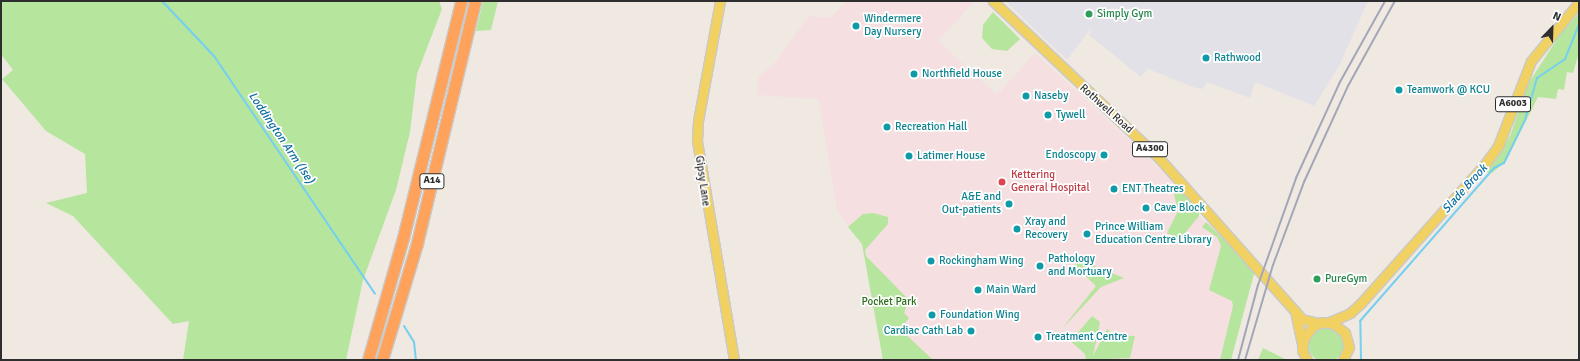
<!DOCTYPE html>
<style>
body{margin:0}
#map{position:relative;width:1580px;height:361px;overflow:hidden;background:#efe9e1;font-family:Signika,sans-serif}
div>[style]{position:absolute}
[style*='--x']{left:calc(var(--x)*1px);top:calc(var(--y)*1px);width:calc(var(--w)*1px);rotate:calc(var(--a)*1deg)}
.industrial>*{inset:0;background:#e3e1e8}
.medical>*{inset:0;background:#f5dfe0}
.green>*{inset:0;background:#b6e59e}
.round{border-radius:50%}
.stream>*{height:2px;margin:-1px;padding:0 1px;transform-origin:1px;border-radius:1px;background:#75cff0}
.roads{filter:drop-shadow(1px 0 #c9c9c9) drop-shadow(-1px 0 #c9c9c9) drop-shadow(0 1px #c9c9c9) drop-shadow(0 -1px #c9c9c9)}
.major>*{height:9px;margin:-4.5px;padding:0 4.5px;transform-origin:4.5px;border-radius:4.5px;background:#f2d163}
.highway>*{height:11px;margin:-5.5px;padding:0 5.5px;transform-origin:5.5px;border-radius:5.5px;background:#ffa35c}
.rail>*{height:2px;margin:-1px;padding:0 1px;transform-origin:1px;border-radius:1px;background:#a3a6b8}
.dots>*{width:11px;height:11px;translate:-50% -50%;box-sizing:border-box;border:2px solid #fff;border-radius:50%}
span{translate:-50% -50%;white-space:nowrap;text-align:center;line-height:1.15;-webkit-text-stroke:3.5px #fff;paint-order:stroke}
.shield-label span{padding:1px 3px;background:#fff;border:1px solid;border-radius:3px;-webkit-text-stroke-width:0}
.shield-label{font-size:10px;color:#2e2e2e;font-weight:700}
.leisure-label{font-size:11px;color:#27864d}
.left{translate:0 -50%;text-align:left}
.culture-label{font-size:11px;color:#0d838f}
.right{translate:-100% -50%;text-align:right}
.street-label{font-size:11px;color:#2e2e2e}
.health-label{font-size:11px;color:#be3a42}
.park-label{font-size:11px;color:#2c6e1b}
.water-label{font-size:12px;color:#0d6fa3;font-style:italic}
.frame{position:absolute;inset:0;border:2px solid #2e2e2e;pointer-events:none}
.north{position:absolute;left:1532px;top:8px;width:40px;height:40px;-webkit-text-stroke:3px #fff;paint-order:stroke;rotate:23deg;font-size:11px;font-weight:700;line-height:16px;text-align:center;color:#2e2e2e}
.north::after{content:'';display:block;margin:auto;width:14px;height:18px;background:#2e2e2e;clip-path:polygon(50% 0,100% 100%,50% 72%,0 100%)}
</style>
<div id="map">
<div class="industrial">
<div style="clip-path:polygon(1005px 1px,1368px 1px,1340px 64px,1314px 106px,1255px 82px,1250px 98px,1207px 82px,1203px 89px,1196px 88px,1148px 69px,1141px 77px,1089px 35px,1092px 27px,1067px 60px)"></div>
</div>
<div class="medical">
<div style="clip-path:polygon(847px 1px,975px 1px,938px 41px,997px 95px,1035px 53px,1135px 145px,1171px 180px,1172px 188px,1207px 225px,1210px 222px,1255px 270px,1231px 360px,883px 360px,862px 244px,837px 211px,819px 99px,757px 95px,759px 76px,773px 65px,809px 16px,830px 18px)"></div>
</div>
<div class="green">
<div style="clip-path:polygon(1px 1px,439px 1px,442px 9px,417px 74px,410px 132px,396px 190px,363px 280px,346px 360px,183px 360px,189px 321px,173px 324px,73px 216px,46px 203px,87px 193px,85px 154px,46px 131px,2px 79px,13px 70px,1px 54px)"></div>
<div style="clip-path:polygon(483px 1px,498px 1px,491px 30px,476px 31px)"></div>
<div style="clip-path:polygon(993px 12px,1020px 39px,1007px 51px,992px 49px,982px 38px,983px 25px)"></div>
<div style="clip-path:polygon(1579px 13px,1579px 53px,1573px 73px,1567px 72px,1564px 90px,1558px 89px,1556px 99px,1538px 97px,1506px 161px,1492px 173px,1486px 172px,1510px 136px,1528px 84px,1559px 36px)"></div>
<div style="clip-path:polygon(1175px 184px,1199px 210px,1199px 216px,1180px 239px,1167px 233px,1178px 211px,1173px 190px)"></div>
<div style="clip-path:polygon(873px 213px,888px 217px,888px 224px,865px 250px,866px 256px,909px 300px,904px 313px,909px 318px,900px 329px,933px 360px,883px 360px,862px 244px,848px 227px,863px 214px)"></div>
<div style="clip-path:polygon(1206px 222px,1255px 270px,1231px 360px,1220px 360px,1233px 306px,1232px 301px,1209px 290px,1221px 246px,1217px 237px,1202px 227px)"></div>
<div style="clip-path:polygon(1073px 257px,1124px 278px,1101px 287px,1061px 330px,1096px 286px,1077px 268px)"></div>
<div style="clip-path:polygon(1092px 316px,1100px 322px,1093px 356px,1107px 329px,1114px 335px,1135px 336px,1130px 358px,1086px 360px,1085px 354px,1067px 338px,1071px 333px,1075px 336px)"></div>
<div class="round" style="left:1308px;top:326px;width:36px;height:36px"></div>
<div style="clip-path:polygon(1263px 348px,1287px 360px,1258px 360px)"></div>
</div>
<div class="stream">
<div style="--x:162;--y:1;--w:76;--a:46.6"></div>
<div style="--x:214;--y:56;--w:287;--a:55.9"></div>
<div style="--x:404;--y:326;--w:19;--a:58"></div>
<div style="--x:414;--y:342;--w:18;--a:84"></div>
<div style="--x:1361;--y:360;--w:39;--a:-91"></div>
<div style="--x:1360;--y:321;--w:203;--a:-48.8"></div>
<div style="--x:1494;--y:168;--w:11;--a:-27"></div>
<div style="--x:1504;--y:163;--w:48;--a:-64"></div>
<div style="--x:1525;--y:120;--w:44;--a:-74.1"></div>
<div style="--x:1537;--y:78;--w:34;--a:-34"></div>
<div style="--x:1565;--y:59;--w:37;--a:-68"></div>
</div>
<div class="roads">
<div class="major">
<div style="--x:720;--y:1;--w:122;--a:100.4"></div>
<div style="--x:698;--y:121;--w:20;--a:93"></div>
<div style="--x:697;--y:141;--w:222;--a:80.4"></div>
<div style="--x:993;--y:1;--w:228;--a:43.4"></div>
<div style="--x:1159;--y:158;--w:215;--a:48.4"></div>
<div style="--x:1302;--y:319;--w:16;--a:14"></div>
<div style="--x:1295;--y:311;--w:33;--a:78"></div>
<div style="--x:1327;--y:323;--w:25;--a:-23"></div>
<div style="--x:1350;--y:313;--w:15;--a:-42"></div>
<div style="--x:1361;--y:303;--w:186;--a:-48.3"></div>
<div style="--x:1485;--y:164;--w:22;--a:-54"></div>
<div style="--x:1498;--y:146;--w:91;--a:-68.8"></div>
<div style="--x:1531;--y:61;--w:76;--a:-50.9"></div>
<div style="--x:1307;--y:360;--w:11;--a:-117"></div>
<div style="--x:1302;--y:350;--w:12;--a:-81"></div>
<div style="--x:1304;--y:338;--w:14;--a:-54"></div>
<div style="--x:1312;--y:327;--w:11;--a:-27"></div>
<div style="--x:1322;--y:322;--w:12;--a:9"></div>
<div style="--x:1334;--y:324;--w:14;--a:39"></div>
<div style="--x:1345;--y:333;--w:15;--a:74"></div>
<div style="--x:1349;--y:347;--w:14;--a:115"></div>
</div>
<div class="highway">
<div style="--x:368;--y:360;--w:127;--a:-74"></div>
<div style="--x:403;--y:238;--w:244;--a:-76.2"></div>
<div style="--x:382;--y:360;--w:122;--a:-73.3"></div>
<div style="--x:417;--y:243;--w:249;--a:-76.5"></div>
</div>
</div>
<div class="rail">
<div style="--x:1238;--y:360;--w:78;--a:-75.1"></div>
<div style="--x:1258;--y:285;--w:114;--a:-70.4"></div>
<div style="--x:1296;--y:178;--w:106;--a:-65.4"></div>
<div style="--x:1340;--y:82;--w:93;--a:-60.9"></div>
<div style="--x:1245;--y:360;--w:99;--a:-73.6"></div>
<div style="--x:1273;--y:265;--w:89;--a:-69.5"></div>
<div style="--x:1304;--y:182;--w:106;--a:-65.4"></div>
<div style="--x:1348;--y:86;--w:97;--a:-61.1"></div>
</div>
<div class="dots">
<div style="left:1089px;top:14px;background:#2e9e5b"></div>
<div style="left:856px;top:26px;background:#0f9aa8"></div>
<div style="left:1206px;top:58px;background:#0f9aa8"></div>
<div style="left:914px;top:74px;background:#0f9aa8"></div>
<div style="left:1399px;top:90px;background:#0f9aa8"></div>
<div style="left:1026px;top:96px;background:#0f9aa8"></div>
<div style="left:1048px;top:115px;background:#0f9aa8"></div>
<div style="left:887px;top:127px;background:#0f9aa8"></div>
<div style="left:1104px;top:155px;background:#0f9aa8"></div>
<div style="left:909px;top:156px;background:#0f9aa8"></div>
<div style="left:1002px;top:182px;background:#e0444e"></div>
<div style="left:1114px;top:189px;background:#0f9aa8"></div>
<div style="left:1009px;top:204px;background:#0f9aa8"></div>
<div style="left:1146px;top:208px;background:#0f9aa8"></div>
<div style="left:1017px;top:229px;background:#0f9aa8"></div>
<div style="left:1087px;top:234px;background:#0f9aa8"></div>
<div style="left:931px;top:261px;background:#0f9aa8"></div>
<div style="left:1040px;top:266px;background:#0f9aa8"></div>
<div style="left:1317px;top:279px;background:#2e9e5b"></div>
<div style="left:978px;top:290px;background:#0f9aa8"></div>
<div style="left:932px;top:315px;background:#0f9aa8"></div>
<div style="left:971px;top:331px;background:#0f9aa8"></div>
<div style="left:1038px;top:337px;background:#0f9aa8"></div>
</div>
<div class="shield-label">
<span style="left:1513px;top:104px">A6003</span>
<span style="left:1150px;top:149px">A4300</span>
<span style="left:432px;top:181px">A14</span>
</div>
<div class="leisure-label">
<span class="left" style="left:1097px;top:14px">Simply Gym</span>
<span class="left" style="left:1325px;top:279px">PureGym</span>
</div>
<div class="culture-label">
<span class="left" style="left:864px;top:26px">Windermere<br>Day Nursery</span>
<span class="left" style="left:1214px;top:58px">Rathwood</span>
<span class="left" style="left:922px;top:74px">Northfield House</span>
<span class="left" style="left:1407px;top:90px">Teamwork @ KCU</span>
<span class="left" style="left:1034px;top:96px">Naseby</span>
<span class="left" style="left:1056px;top:115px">Tywell</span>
<span class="left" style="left:895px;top:127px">Recreation Hall</span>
<span class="right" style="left:1096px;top:155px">Endoscopy</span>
<span class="left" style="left:917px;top:156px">Latimer House</span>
<span class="left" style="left:1122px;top:189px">ENT Theatres</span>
<span class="right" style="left:1001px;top:204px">A&amp;E and<br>Out-patients</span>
<span class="left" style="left:1154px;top:208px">Cave Block</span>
<span class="left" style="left:1025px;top:229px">Xray and<br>Recovery</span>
<span class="left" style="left:1095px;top:234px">Prince William<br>Education Centre Library</span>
<span class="left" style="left:1048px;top:266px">Pathology<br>and Mortuary</span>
<span class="left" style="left:939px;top:261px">Rockingham Wing</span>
<span class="left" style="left:986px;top:290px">Main Ward</span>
<span class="left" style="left:940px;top:315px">Foundation Wing</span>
<span class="right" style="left:963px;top:331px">Cardiac Cath Lab</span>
<span class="left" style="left:1046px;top:337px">Treatment Centre</span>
</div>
<div class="street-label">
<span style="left:1106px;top:109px;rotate:42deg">Rothwell Road</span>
<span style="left:702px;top:181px;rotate:82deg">Gipsy Lane</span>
</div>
<div class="health-label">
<span class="left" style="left:1011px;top:182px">Kettering<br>General Hospital</span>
</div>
<div class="park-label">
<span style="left:889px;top:302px">Pocket Park</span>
</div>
<div class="water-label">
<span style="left:281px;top:138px;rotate:56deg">Loddington Arm (Ise)</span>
<span style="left:1465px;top:189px;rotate:-48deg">Slade Brook</span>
</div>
<div class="frame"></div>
<div class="north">N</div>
</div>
